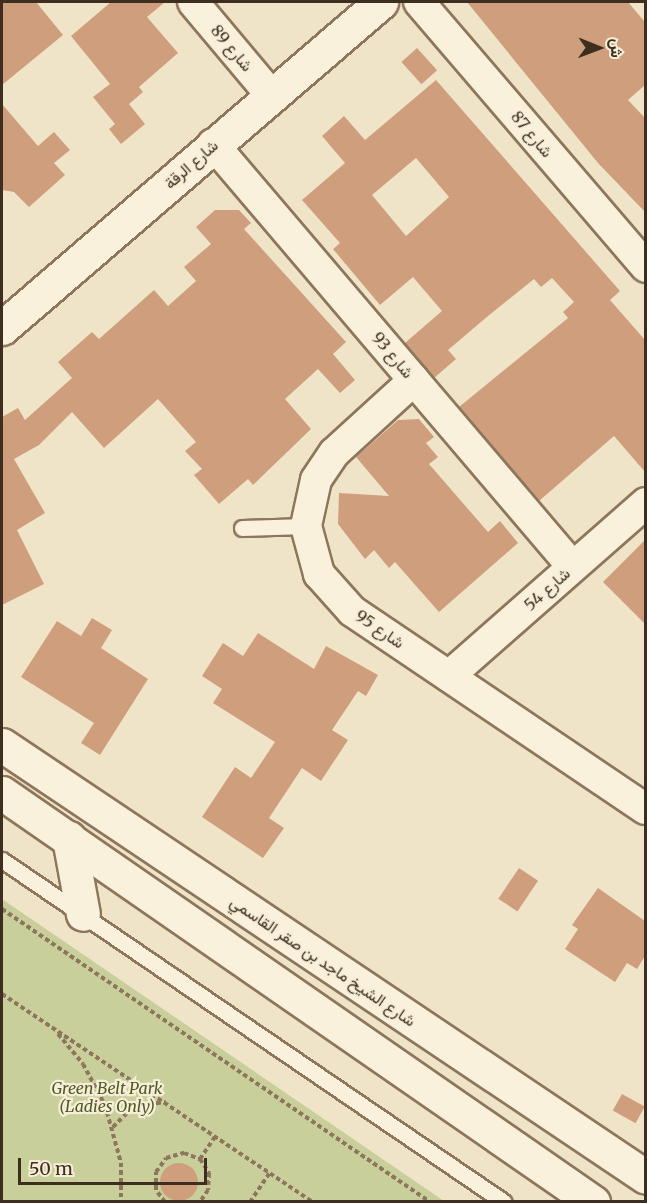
<!DOCTYPE html>
<meta charset="utf-8">
<style>
body{margin:0}
#map{position:relative;width:647px;height:1203px;overflow:hidden;background:#f0e4c8;font-family:Merriweather,Vazirmatn,serif}
div>[style]{position:absolute}
[style*='--x']{left:calc(var(--x)*1px);top:calc(var(--y)*1px);width:calc(var(--w)*1px);rotate:calc(var(--a)*1deg)}
.green>*{inset:0;background:#c9cf9b}
.building>*{inset:0;background:#cf9f7d;transform-origin:0 0}
.round{border-radius:50%}
.path>*{height:4px;margin-top:-2px;transform-origin:0;background:repeating-linear-gradient(90deg,#8d765c 0 4.5px,transparent 0 7.5px)}
.roads{filter:drop-shadow(2px 0 #8d765c) drop-shadow(-2px 0 #8d765c) drop-shadow(0 2px #8d765c) drop-shadow(0 -2px #8d765c)}
.service>*{height:15px;margin:-7.5px;padding:0 7.5px;transform-origin:7.5px;border-radius:7.5px;background:#faf1dc}
.minor>*{height:30px;margin:-15px;padding:0 15px;transform-origin:15px;border-radius:15px;background:#faf1dc}
.tertiary>*{height:33px;margin:-16.5px;padding:0 16.5px;transform-origin:16.5px;border-radius:16.5px;background:#faf1dc}
.secondary>*{height:33px;margin:-16.5px;padding:0 16.5px;transform-origin:16.5px;border-radius:16.5px;background:#faf1dc}
span{translate:-50% -50%;white-space:nowrap;text-align:center;line-height:1.15;-webkit-text-stroke:4.5px #f7eed8;paint-order:stroke}
.street-label{font-size:16px;color:#3d2e20}
.park-label{font-size:16px;color:#4d5a26;font-style:italic}
.frame{position:absolute;inset:0;border:3px solid #3d2e20;pointer-events:none}
.north{position:absolute;left:569px;top:18px;width:60px;height:60px;-webkit-text-stroke:4px #f7eed8;paint-order:stroke;rotate:91deg;font-size:16px;font-weight:700;line-height:24px;text-align:center;color:#3d2e20}
.north::after{content:'';display:block;margin:auto;width:21px;height:27px;background:#3d2e20;clip-path:polygon(50% 0,100% 100%,50% 72%,0 100%)}
.scale{position:absolute;left:18px;top:1158px;width:189px;height:27px;box-sizing:border-box;border:3px solid #3d2e20;border-top:0;padding-left:8px;font-size:18px;line-height:21px;white-space:nowrap;color:#3d2e20;-webkit-text-stroke:4px #f7eed8;paint-order:stroke}
</style>
<div id="map">
<div class="green">
<div style="clip-path:polygon(2px 899px,444px 1201px,2px 1201px)"></div>
</div>
<div class="building">
<div style="clip-path:polygon(2px 2px,36px 2px,63px 35px,2px 85px)"></div>
<div style="clip-path:polygon(111px 2px,165px 2px,147px 17px,178px 53px,139px 87px,143px 92px,129px 104px,145px 124px,121px 144px,109px 129px,115px 124px,93px 97px,110px 84px,71px 36px)"></div>
<div style="clip-path:polygon(467px 2px,628px 2px,645px 22px,645px 85px,628px 100px,645px 118px,645px 212px,598px 163px)"></div>
<div style="left:417px;top:48px;width:30px;height:21px;rotate:48deg"></div>
<div style="clip-path:polygon(evenodd,436px 80px,620px 291px,610px 300px,645px 340px,645px 472px,614px 436px,539px 501px,459px 407px,568px 318px,563px 312px,574px 302px,552px 278px,541px 287px,534px 279px,488px 316px,448px 350px,456px 359px,434px 378px,405px 343px,442px 311px,413px 277px,380px 305px,333px 249px,340px 243px,302px 200px,345px 163px,322px 136px,344px 116px,365px 140px,436px 80px,416px 158px,449px 197px,406px 236px,372px 195px,416px 158px)"></div>
<div style="clip-path:polygon(2px 104px,38px 146px,54px 132px,70px 150px,54px 163px,65px 175px,29px 207px,14px 192px,2px 190px)"></div>
<div style="clip-path:polygon(215px 210px,239px 210px,251px 223px,244px 229px,346px 342px,333px 354px,355px 380px,340px 393px,318px 369px,285px 399px,311px 429px,253px 485px,248px 479px,219px 504px,194px 475px,202px 469px,185px 451px,196px 442px,158px 399px,104px 448px,72px 412px,39px 445px,14px 459px,45px 513px,17px 530px,44px 584px,2px 605px,2px 417px,18px 408px,25px 420px,72px 378px,58px 362px,92px 332px,99px 339px,154px 290px,168px 306px,196px 281px,184px 267px,211px 244px,196px 227px)"></div>
<div style="clip-path:polygon(419px 419px,434px 437px,426px 443px,438px 457px,429px 464px,488px 532px,500px 521px,518px 543px,439px 612px,395px 562px,389px 568px,374px 550px,365px 559px,338px 524px,339px 493px,389px 496px,356px 457px,398px 420px)"></div>
<div style="clip-path:polygon(645px 540px,645px 624px,603px 582px)"></div>
<div style="clip-path:polygon(92px 618px,112px 630px,101px 648px,148px 679px,100px 755px,81px 743px,94px 723px,21px 677px,57px 621px,81px 636px)"></div>
<div style="clip-path:polygon(258px 633px,314px 669px,326px 646px,378px 675px,366px 696px,358px 691px,332px 730px,348px 740px,321px 781px,302px 768px,269px 818px,284px 828px,263px 858px,202px 817px,235px 767px,251px 778px,275px 742px,213px 703px,222px 689px,202px 676px,223px 643px,243px 656px)"></div>
<div style="left:519px;top:868px;width:23px;height:37px;rotate:34deg"></div>
<div style="clip-path:polygon(598px 888px,645px 921px,645px 956px,637px 969px,627px 963px,615px 982px,565px 949px,578px 929px,572px 925px)"></div>
<div style="left:622px;top:1094px;width:26px;height:19px;rotate:29deg"></div>
<div class="round" style="left:160px;top:1163px;width:38px;height:38px"></div>
</div>
<div class="path">
<div style="--x:2;--y:909;--w:519;--a:34.39"></div>
<div style="--x:2;--y:994;--w:374;--a:33.8"></div>
<div style="--x:58;--y:1034;--w:39;--a:50"></div>
<div style="--x:83;--y:1064;--w:47;--a:61.8"></div>
<div style="--x:105;--y:1105;--w:60;--a:74.6"></div>
<div style="--x:121;--y:1163;--w:39;--a:90"></div>
<div style="--x:113;--y:1127;--w:30;--a:-45"></div>
<div style="--x:134;--y:1106;--w:32;--a:-7"></div>
<div style="--x:200;--y:1159;--w:29;--a:-56"></div>
<div style="--x:165;--y:1202;--w:15;--a:-127"></div>
<div style="--x:156;--y:1190;--w:18;--a:-90"></div>
<div style="--x:156;--y:1172;--w:17;--a:-54"></div>
<div style="--x:166;--y:1158;--w:19;--a:-16"></div>
<div style="--x:184;--y:1153;--w:17;--a:21"></div>
<div style="--x:200;--y:1159;--w:17;--a:57"></div>
<div style="--x:209;--y:1173;--w:17;--a:93"></div>
<div style="--x:208;--y:1190;--w:14;--a:124"></div>
<div style="--x:225;--y:1202;--w:21;--a:0"></div>
<div style="--x:250;--y:1202;--w:36;--a:-56"></div>
</div>
<div class="roads">
<div class="service">
<div style="--x:242;--y:528;--w:64;--a:-1.8"></div>
<div style="--x:2;--y:860;--w:607;--a:34.27"></div>
</div>
<div class="minor">
<div style="--x:193;--y:2;--w:121;--a:50"></div>
<div style="--x:419;--y:2;--w:349;--a:49.4"></div>
<div style="--x:213;--y:144;--w:554;--a:49.61"></div>
<div style="--x:414;--y:380;--w:108;--a:137.6"></div>
<div style="--x:334;--y:453;--w:32;--a:124"></div>
<div style="--x:316;--y:480;--w:47;--a:102.3"></div>
<div style="--x:306;--y:526;--w:50;--a:74.8"></div>
<div style="--x:319;--y:574;--w:50;--a:48.3"></div>
<div style="--x:352;--y:611;--w:354;--a:34"></div>
<div style="--x:449;--y:676;--w:262;--a:-41.3"></div>
</div>
<div class="tertiary">
<div style="--x:2;--y:328;--w:500;--a:-40.7"></div>
</div>
<div class="secondary">
<div style="--x:2;--y:745;--w:775;--a:33.85"></div>
<div style="--x:2;--y:793;--w:719;--a:34.69"></div>
<div style="--x:69;--y:838;--w:77;--a:79.6"></div>
</div>
</div>
<div class="street-label">
<span style="left:232px;top:48px;rotate:50deg">شارع 89</span>
<span style="left:532px;top:134px;rotate:50deg">شارع 87</span>
<span style="left:191px;top:164px;rotate:-41deg">شارع الرقة</span>
<span style="left:393px;top:355px;rotate:50deg">شارع 93</span>
<span style="left:547px;top:589px;rotate:-42deg">شارع 54</span>
<span style="left:380px;top:629px;rotate:34deg">شارع 95</span>
<span style="left:323px;top:961px;rotate:34deg">شارع الشيخ ماجد بن صقر القاسمي</span>
</div>
<div class="park-label">
<span style="left:107px;top:1097px">Green Belt Park<br>(Ladies Only)</span>
</div>
<div class="frame"></div>
<div class="north">ش</div>
<div class="scale">50 m</div>
</div>
